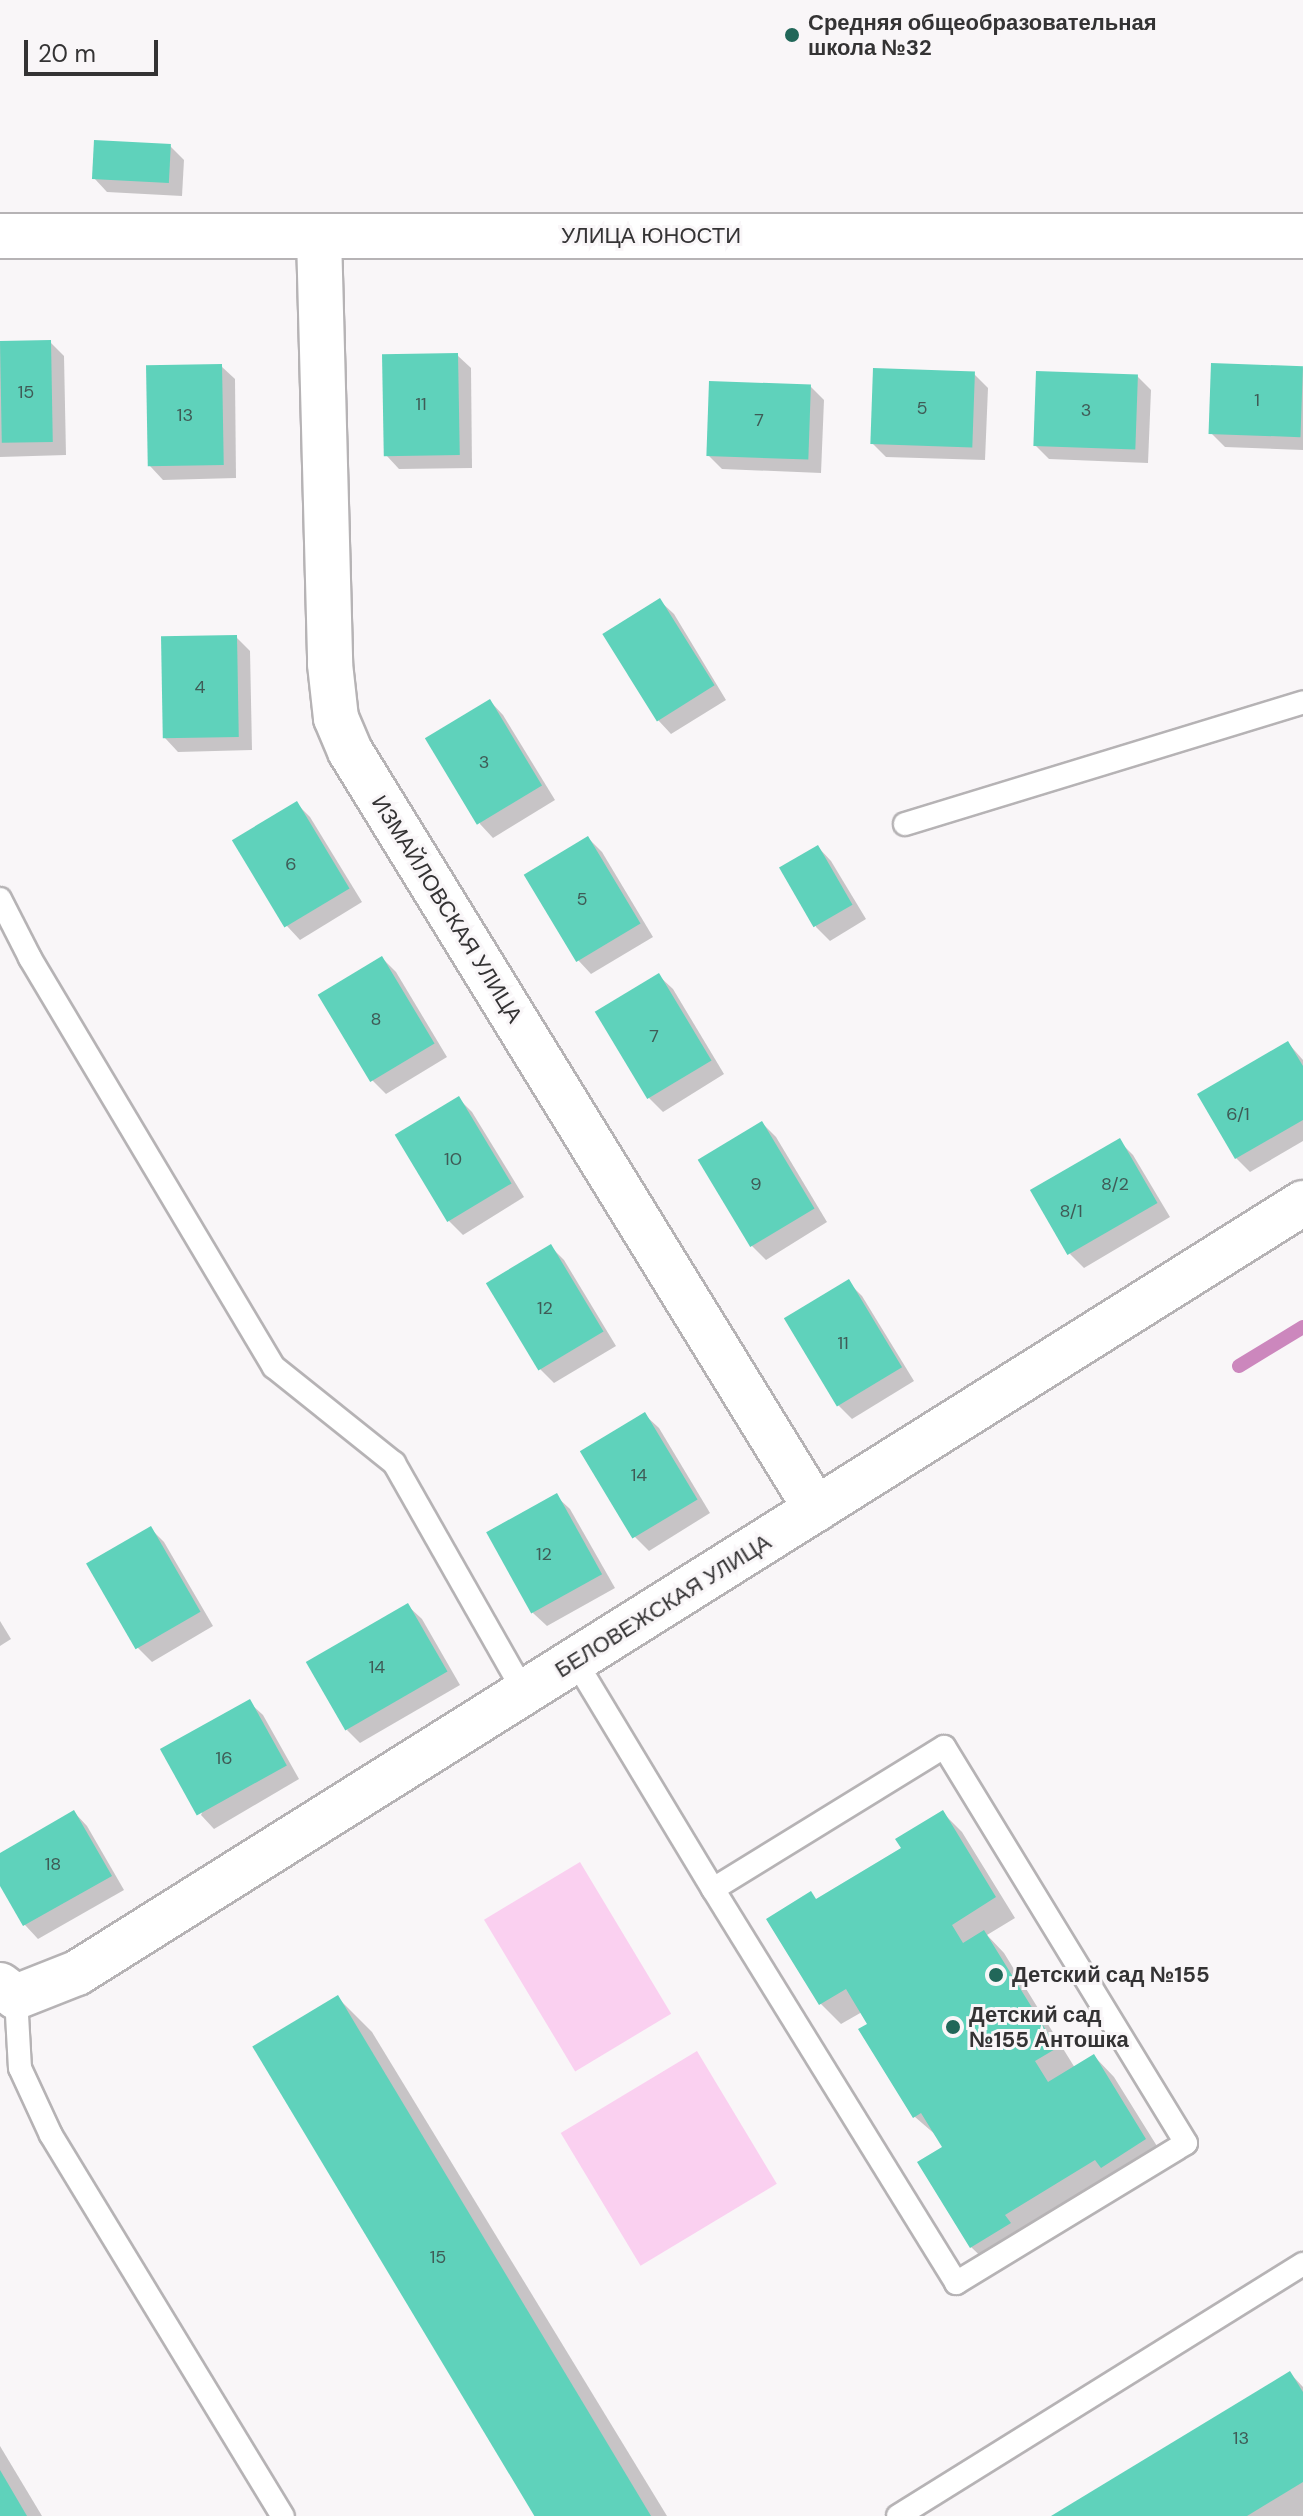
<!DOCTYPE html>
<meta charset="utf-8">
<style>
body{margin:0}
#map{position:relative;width:1303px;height:2516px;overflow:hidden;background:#f9f6f8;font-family:"DM Sans",sans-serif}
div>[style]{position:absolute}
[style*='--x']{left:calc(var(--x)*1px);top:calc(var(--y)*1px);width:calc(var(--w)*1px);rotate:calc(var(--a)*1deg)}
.green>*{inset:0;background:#fad0f0;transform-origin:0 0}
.shadow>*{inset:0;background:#0003}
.stream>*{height:14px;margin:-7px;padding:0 7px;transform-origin:7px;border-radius:7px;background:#cc87bd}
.building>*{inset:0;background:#5fd2bb;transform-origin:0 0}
.roads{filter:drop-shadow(2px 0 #b6b3b5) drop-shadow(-2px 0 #b6b3b5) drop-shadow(0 2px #b6b3b5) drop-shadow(0 -2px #b6b3b5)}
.service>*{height:22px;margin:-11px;padding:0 11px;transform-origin:11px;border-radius:11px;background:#fff}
.minor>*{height:44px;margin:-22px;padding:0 22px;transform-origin:22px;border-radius:22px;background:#fff}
.dots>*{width:22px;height:22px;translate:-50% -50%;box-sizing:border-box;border:4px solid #f9f6f8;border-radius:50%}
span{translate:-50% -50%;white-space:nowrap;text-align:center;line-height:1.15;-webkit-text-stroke:6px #f9f6f8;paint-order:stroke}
.number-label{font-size:18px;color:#3f5b56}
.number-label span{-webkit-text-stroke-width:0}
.poi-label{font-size:22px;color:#343334;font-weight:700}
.left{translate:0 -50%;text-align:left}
.street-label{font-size:22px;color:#343334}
.scale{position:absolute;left:24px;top:40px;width:134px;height:36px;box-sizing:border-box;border:4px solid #343334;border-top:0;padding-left:10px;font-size:24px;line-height:28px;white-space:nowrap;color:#343334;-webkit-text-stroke:6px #f9f6f8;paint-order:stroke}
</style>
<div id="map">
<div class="green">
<div style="left:580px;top:1862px;width:177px;height:112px;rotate:59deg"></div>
<div style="left:697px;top:2051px;width:155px;height:159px;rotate:59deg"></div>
</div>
<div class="shadow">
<div style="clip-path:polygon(170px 146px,184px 160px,182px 196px,107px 192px,94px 178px)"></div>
<div style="clip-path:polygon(50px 342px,64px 356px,66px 455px,0 457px,0 343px)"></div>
<div style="clip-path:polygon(457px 355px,471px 368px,472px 468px,399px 469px,386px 455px)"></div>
<div style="clip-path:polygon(221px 366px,235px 379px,236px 478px,163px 480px,150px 466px)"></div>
<div style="clip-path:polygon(1303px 368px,1303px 450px,1225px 447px,1211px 433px)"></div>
<div style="clip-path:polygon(974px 374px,988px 388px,985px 460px,886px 457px,872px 443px)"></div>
<div style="clip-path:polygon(1137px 376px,1151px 390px,1148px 463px,1049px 459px,1035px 445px)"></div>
<div style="clip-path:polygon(810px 386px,824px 400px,821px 473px,722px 469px,708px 455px)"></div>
<div style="clip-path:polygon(660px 601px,674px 614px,726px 700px,671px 734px,658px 720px)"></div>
<div style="clip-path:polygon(236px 637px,250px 651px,252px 750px,178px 752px,165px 738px)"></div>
<div style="clip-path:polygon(490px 701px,503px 715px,555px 800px,493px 838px,480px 824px)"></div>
<div style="clip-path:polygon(297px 804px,310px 817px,362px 902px,300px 940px,287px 926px)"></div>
<div style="clip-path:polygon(588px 838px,602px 852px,653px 937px,591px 974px,578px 960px,527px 876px)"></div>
<div style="clip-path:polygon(818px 847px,831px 861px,866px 919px,830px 941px,816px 927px)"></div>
<div style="clip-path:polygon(382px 958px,396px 972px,447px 1057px,386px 1094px,372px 1080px)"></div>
<div style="clip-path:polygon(659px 976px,673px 989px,724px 1074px,663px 1112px,649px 1098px)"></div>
<div style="clip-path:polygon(1288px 1043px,1303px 1060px,1303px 1141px,1250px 1172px,1236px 1158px)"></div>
<div style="clip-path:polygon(459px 1099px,472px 1112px,524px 1197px,463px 1235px,449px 1221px)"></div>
<div style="clip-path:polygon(762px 1123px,776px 1137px,827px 1222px,766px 1260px,752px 1246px)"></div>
<div style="clip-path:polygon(1119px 1141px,1133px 1155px,1170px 1217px,1084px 1268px,1070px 1254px)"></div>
<div style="clip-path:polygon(551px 1247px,564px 1260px,616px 1346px,554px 1383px,540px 1369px)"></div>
<div style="clip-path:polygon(848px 1282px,862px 1296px,914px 1381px,852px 1419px,838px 1405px)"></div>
<div style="clip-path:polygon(645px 1415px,659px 1428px,710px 1513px,649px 1551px,635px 1537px)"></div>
<div style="clip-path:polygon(556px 1496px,570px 1509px,615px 1588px,547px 1626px,533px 1613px)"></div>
<div style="clip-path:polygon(150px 1528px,164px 1542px,213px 1626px,152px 1662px,138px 1648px,88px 1564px)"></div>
<div style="clip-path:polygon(408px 1606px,422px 1619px,460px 1685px,360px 1743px,347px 1730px)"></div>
<div style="clip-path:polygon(0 1621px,11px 1639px,0 1646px)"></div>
<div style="clip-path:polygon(249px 1702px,263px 1715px,299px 1779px,214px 1829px,201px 1815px)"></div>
<div style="clip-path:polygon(74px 1812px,87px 1826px,124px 1890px,38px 1939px,25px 1925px,0 1882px,0 1855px)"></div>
<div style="clip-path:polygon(942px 1812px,962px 1832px,1015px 1918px,987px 1935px,1004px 1953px,1075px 2068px,1094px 2056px,1114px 2077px,1165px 2159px,992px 2267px,971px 2247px,945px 2148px,937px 2136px,915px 2117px,861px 2030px,870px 2025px,862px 2012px,841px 2024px,821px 2004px,818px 1901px,904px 1848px)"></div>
<div style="clip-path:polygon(338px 1998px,372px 2032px,667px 2516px,540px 2516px,255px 2047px)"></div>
<div style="clip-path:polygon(1290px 2373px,1303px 2387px,1303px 2516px,1055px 2516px)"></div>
<div style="clip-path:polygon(0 2446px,42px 2516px,0 2516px)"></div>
</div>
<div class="stream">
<div style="--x:1239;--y:1366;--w:75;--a:-31.4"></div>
</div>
<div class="building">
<div style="left:94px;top:140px;width:77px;height:39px;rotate:3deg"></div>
<div style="left:51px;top:340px;width:102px;height:51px;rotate:89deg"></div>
<div style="left:458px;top:353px;width:102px;height:76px;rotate:89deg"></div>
<div style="left:1211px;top:363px;width:92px;height:71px;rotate:2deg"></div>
<div style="left:222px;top:364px;width:101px;height:76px;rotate:89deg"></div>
<div style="left:873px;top:368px;width:102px;height:76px;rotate:2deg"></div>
<div style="left:1036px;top:371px;width:102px;height:75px;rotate:2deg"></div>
<div style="left:709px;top:381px;width:102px;height:75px;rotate:2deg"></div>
<div style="left:660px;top:598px;width:103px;height:68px;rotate:58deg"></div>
<div style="left:237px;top:635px;width:102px;height:76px;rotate:89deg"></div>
<div style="left:490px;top:699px;width:101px;height:76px;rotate:59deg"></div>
<div style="left:297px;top:801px;width:102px;height:76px;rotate:59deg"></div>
<div style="left:588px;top:836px;width:102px;height:75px;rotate:59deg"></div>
<div style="left:818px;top:845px;width:69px;height:45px;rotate:60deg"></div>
<div style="left:382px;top:956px;width:102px;height:75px;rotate:59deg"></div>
<div style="left:659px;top:973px;width:102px;height:75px;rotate:59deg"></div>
<div style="clip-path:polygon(1288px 1041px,1303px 1066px,1303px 1120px,1235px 1159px,1197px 1094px)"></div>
<div style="left:459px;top:1096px;width:102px;height:75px;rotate:59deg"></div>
<div style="left:762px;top:1121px;width:102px;height:75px;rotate:59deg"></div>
<div style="left:1120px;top:1138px;width:75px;height:104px;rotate:60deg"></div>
<div style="left:551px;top:1244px;width:102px;height:76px;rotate:59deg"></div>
<div style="left:849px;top:1279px;width:103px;height:76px;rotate:59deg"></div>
<div style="left:645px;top:1412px;width:102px;height:76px;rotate:59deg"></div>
<div style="left:557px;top:1493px;width:93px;height:81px;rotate:61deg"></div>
<div style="left:151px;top:1526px;width:99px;height:75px;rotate:60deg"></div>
<div style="left:408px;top:1603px;width:79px;height:118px;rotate:60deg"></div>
<div style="left:250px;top:1699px;width:76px;height:103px;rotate:61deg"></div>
<div style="clip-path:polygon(74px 1810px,112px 1876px,23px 1926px,0 1886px,0 1853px)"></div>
<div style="clip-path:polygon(943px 1810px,996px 1897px,952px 1925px,963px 1943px,984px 1930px,1057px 2048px,1035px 2061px,1048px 2082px,1094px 2054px,1146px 2139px,1101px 2168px,1095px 2160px,1005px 2215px,1011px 2223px,970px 2248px,917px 2162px,942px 2147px,921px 2113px,913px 2118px,858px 2029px,867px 2024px,846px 1989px,819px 2005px,766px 1919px,811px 1891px,816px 1899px,901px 1848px,895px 1839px)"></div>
<div style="left:338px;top:1995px;width:610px;height:100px;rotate:59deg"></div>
<div style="clip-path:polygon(1290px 2371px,1303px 2392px,1303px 2482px,1247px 2516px,1051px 2516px)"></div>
<div style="clip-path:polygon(0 2470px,27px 2516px,0 2516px)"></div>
</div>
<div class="roads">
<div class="service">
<div style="--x:905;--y:824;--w:416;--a:-17"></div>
<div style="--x:0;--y:899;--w:66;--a:63"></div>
<div style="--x:30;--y:958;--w:476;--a:59.2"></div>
<div style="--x:274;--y:1367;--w:154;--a:38.7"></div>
<div style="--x:394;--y:1463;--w:266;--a:60.4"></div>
<div style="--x:576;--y:1662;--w:265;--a:58.9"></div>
<div style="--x:713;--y:1889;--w:463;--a:58.3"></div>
<div style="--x:956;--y:2283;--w:269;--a:-31.3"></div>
<div style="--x:1186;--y:2143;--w:464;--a:-121.4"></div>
<div style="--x:944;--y:1747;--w:271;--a:148.4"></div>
<div style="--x:16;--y:1997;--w:71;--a:86.8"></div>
<div style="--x:20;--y:2068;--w:74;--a:65.2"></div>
<div style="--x:51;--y:2135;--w:446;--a:58.7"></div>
<div style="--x:898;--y:2516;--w:477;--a:-31.9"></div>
</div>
<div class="minor">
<div style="--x:0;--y:236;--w:1303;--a:0"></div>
<div style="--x:319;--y:236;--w:428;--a:88.5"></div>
<div style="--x:330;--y:664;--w:54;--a:83.7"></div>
<div style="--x:336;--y:718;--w:36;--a:67"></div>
<div style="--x:350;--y:751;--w:890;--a:58.42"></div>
<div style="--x:0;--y:1985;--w:20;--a:37"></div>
<div style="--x:16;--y:1997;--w:66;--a:-21.5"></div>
<div style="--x:77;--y:1973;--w:1448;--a:-32.13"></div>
</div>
</div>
<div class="dots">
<div style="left:792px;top:35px;background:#216759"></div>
<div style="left:996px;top:1975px;background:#216759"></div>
<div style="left:953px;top:2027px;background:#216759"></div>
</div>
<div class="number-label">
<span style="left:26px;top:392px">15</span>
<span style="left:1257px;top:400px">1</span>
<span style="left:421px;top:404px">11</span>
<span style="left:922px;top:408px">5</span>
<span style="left:1086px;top:410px">3</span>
<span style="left:185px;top:415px">13</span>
<span style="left:759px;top:420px">7</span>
<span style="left:200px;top:687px">4</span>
<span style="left:484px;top:762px">3</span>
<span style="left:291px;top:864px">6</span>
<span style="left:582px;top:899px">5</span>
<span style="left:376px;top:1019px">8</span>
<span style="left:654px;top:1036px">7</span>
<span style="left:1238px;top:1114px">6/1</span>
<span style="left:453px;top:1159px">10</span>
<span style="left:756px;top:1184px">9</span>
<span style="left:1115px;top:1184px">8/2</span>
<span style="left:1071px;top:1211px">8/1</span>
<span style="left:545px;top:1308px">12</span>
<span style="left:843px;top:1343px">11</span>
<span style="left:639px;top:1475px">14</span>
<span style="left:544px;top:1554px">12</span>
<span style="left:377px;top:1667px">14</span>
<span style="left:224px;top:1758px">16</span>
<span style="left:53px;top:1864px">18</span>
<span style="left:438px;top:2257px">15</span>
<span style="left:1241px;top:2438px">13</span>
</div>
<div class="poi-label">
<span class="left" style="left:808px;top:35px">Средняя общеобразовательная<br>школа №32</span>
<span class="left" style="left:1012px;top:1975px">Детский сад №155</span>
<span class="left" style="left:969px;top:2027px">Детский сад<br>№155 Антошка</span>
</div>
<div class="street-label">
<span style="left:651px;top:236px">УЛИЦА ЮНОСТИ</span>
<span style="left:447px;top:909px;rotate:58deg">ИЗМАЙЛОВСКАЯ УЛИЦА</span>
<span style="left:663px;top:1606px;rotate:-32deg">БЕЛОВЕЖСКАЯ УЛИЦА</span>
</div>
<div class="scale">20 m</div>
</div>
